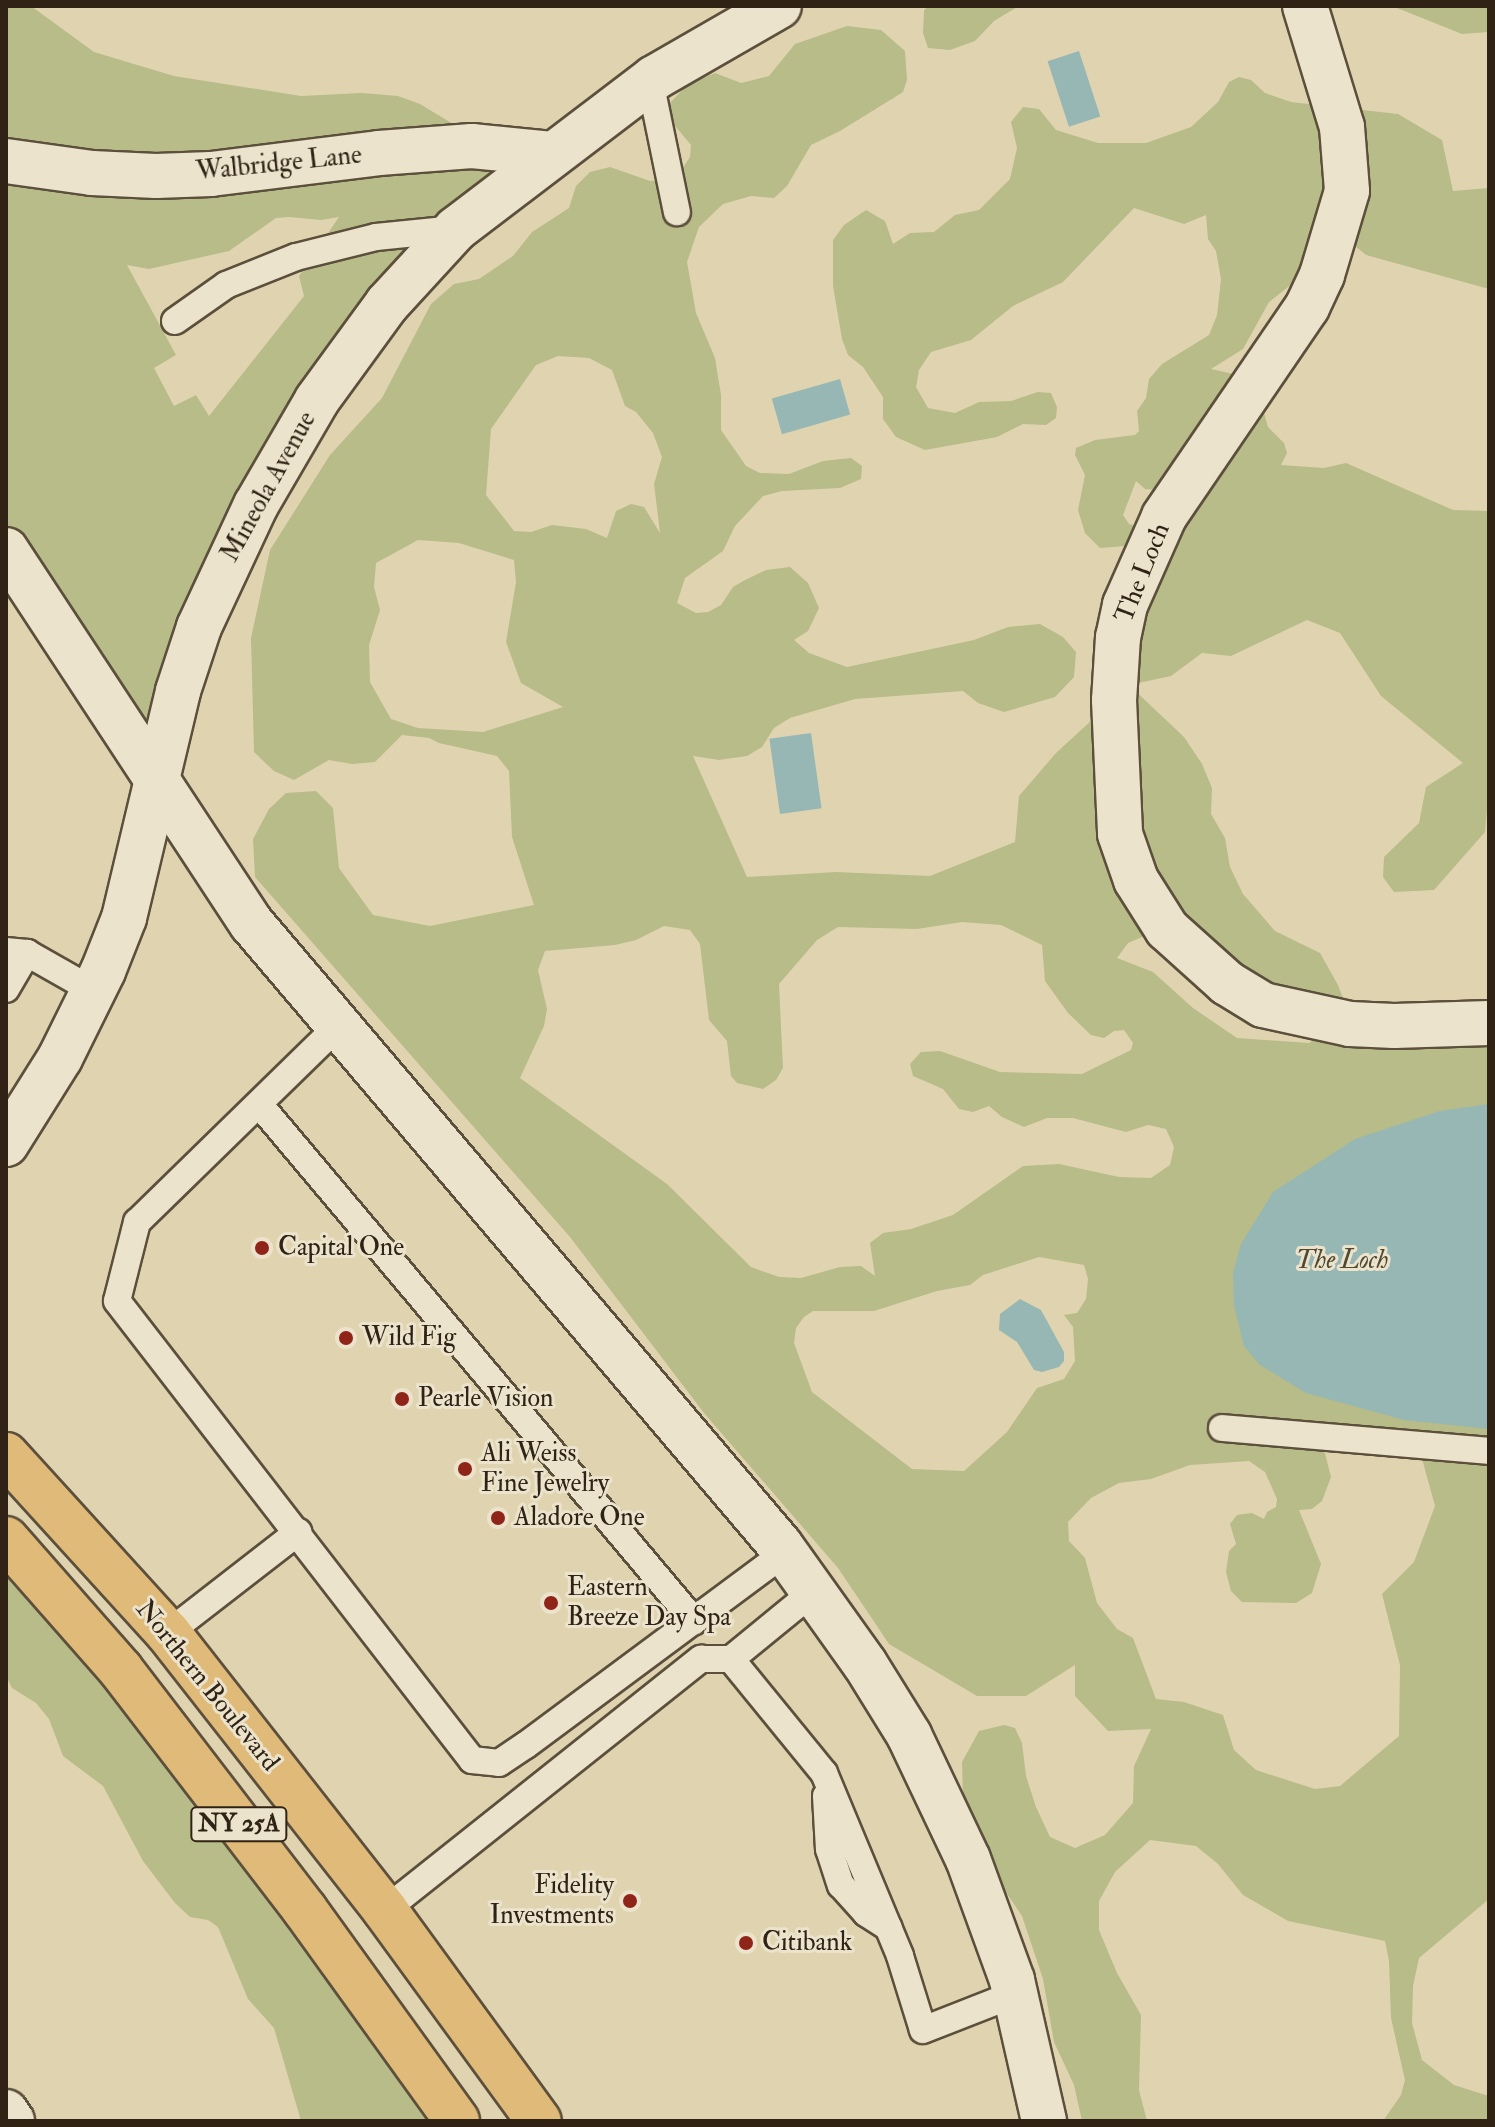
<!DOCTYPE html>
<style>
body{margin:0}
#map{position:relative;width:1495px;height:2127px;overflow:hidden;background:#e0d4b0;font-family:"IM FELL Double Pica",serif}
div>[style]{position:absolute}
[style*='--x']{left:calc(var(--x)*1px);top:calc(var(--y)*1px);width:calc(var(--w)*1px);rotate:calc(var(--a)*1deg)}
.green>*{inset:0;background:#b7bc88}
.water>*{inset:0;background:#96b7b4;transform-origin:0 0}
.roads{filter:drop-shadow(2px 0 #5c4f3c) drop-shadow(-2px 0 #5c4f3c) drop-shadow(0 2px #5c4f3c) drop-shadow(0 -2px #5c4f3c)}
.service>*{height:26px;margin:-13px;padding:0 13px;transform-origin:13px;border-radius:13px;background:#ebe3cc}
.minor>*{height:44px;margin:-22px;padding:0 22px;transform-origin:22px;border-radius:22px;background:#ebe3cc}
.tertiary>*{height:44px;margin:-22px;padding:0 22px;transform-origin:22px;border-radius:22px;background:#ebe3cc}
.secondary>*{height:44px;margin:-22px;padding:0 22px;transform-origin:22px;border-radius:22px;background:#ebe3cc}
.primary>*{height:44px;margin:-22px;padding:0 22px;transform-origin:22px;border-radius:22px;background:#e0ba78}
.dots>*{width:22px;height:22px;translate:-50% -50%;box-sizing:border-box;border:4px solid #ebe3cc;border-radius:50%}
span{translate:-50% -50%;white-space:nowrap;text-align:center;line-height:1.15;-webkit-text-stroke:6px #ebe3cc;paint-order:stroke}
.shield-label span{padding:2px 6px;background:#ebe3cc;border:2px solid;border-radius:6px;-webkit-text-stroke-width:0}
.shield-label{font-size:24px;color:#302315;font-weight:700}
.street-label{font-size:26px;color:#302315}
.poi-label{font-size:26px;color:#302315}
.left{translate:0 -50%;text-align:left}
.right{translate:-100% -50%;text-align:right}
.park-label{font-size:26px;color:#524932;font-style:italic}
.frame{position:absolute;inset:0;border:8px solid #302315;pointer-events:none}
</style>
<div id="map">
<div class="green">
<div style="clip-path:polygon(evenodd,6px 6px,31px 6px,94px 52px,174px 76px,301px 96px,362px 93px,398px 96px,420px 104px,473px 136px,552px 154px,317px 400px,156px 778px,6px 550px,6px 6px,289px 217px,321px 220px,339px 217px,299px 276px,304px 296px,209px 416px,196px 395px,174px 406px,154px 368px,176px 355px,127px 265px,149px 269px,229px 251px,276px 218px,289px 217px)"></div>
<div style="clip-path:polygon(929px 6px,1019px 6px,994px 21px,975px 41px,950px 50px,928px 48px,923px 33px,924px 10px)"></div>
<div style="clip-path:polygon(1392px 6px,1489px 6px,1489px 32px,1462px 34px)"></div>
<div style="clip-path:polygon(evenodd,847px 26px,881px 30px,905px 51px,907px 80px,903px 92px,840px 131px,811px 145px,787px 186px,774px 198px,751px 196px,723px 204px,699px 227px,687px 262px,696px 313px,715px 358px,721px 395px,721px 430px,746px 466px,760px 473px,789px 474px,823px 461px,851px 458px,862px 466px,861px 479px,840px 488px,782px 491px,763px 496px,735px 526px,723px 551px,685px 578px,677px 603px,696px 613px,708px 612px,721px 605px,733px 587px,745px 580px,766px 570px,790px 567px,808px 583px,819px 608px,808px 631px,794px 640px,809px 653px,847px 667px,974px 640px,1008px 627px,1040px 624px,1063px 637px,1076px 652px,1074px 677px,1055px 697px,1004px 712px,978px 703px,963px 691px,855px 699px,790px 718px,774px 728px,762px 747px,747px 756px,719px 760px,693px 756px,747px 877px,836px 872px,930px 876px,1015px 842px,1019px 796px,1056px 753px,1105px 708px,1125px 546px,1100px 548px,1085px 533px,1078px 510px,1085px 475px,1075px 455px,1076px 448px,1095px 440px,1135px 435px,1139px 431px,1137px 411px,1146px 398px,1149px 379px,1162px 364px,1209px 335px,1217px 315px,1221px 279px,1216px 251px,1208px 239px,1206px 215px,1184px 224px,1134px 208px,1063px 282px,1013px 306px,971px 340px,931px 352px,919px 370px,916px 387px,928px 408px,955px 413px,979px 402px,1011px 401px,1038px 392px,1051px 393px,1057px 407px,1056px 418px,1046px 425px,1023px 424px,997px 437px,925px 450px,896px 437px,883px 419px,883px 397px,863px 367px,848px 355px,842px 339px,833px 286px,833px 240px,844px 225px,866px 210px,885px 221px,893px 244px,910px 233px,934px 232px,955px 215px,979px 210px,1010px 179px,1017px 148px,1011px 122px,1023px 107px,1039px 109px,1056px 130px,1098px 143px,1146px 143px,1191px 127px,1218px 102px,1229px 82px,1239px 77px,1251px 80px,1265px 93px,1291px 102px,1398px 114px,1442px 140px,1453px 191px,1489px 188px,1489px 289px,1366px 255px,1337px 231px,1293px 283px,1269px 302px,1243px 349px,1211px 369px,1238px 375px,1264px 413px,1268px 427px,1284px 443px,1287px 453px,1281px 465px,1324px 468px,1346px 463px,1453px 510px,1489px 511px,1489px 787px,1485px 832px,1434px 890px,1394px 892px,1383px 877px,1384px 857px,1419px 823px,1426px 787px,1463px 763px,1381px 696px,1340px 633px,1307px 620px,1231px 656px,1202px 653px,1171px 676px,1129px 685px,1184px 737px,1202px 764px,1212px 788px,1211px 814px,1225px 838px,1230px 867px,1243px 894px,1275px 931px,1320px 953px,1338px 985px,1351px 1019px,1489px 1023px,1489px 1899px,1419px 1958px,1413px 1986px,1412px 2023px,1422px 2060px,1454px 2085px,1489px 2096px,1489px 2121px,1383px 2121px,1401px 2095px,1405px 2080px,1391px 2018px,1389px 1961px,1385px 1941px,1288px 1921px,1243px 1895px,1218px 1864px,1196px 1846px,1150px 1840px,1115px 1872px,1099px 1901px,1099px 1930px,1117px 1973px,1141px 2015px,1139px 2090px,1147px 2121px,1082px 2121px,1074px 2085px,1054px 2042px,1043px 1979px,1022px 1916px,995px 1876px,963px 1799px,962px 1762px,979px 1731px,1004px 1725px,1015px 1728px,1022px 1743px,1026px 1776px,1036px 1807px,1050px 1837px,1075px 1848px,1105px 1835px,1133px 1803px,1134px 1766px,1151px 1729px,1108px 1731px,1075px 1696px,1075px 1665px,1026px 1696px,977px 1696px,889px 1644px,838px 1568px,704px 1413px,570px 1237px,255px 877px,253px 839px,269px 809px,286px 793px,316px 791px,333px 808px,339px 868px,373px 915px,430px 926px,534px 905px,512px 837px,509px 771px,497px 756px,439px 743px,429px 738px,402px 735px,375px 762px,352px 764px,329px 760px,294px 780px,274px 771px,254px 752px,251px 638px,270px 550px,330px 455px,382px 398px,431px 304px,454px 284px,479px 279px,513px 256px,532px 232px,569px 208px,576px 186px,590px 172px,610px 167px,650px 181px,676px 178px,690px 157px,691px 145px,671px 121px,669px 104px,688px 84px,715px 73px,741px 83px,769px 76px,795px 44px,847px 26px,558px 356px,589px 358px,612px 370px,625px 406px,636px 412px,653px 433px,662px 457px,654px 484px,660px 533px,644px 507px,631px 504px,616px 511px,607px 538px,586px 529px,552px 525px,531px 532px,514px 531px,486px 495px,491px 429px,536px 365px,558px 356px,847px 26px,1136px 481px,1145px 489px,1158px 490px,1140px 527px,1129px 524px,1123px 515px,1136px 481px,847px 26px,418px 540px,459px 543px,514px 560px,516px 582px,506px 642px,521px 683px,563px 707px,483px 732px,418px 728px,391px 719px,370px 682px,369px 645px,380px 610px,374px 587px,376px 563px,418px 540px,847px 26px,962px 922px,1001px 925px,1042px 945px,1045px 981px,1068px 1013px,1091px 1035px,1104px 1038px,1114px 1031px,1124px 1030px,1133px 1043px,1131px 1050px,1082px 1074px,1000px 1072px,940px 1051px,921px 1052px,910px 1064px,913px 1076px,943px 1089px,959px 1109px,973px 1112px,989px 1106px,1002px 1117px,1024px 1127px,1047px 1118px,1073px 1118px,1126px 1132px,1148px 1125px,1166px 1129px,1174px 1147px,1170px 1165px,1151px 1178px,1119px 1177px,1059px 1164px,1023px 1166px,953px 1215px,911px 1229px,883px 1233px,870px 1243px,875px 1276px,861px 1266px,840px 1267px,801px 1278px,779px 1277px,751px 1267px,667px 1184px,520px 1078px,544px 1026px,547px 1009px,538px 970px,545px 951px,615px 945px,636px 940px,664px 926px,690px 930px,700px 944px,709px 1020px,727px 1041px,731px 1076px,737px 1083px,763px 1089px,776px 1080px,783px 1068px,779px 984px,817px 940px,838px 927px,917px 929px,962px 922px,847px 26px,1149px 934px,1344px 1022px,1309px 1043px,1237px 1038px,1193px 1008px,1153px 972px,1117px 958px,1128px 943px,1149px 934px,847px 26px,1039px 1257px,1084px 1265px,1088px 1279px,1086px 1299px,1077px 1313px,1064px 1315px,1073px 1327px,1075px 1361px,1064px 1379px,1037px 1388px,1007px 1432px,964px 1471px,912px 1469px,812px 1392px,794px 1343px,796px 1328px,804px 1317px,813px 1311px,874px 1311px,937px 1291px,970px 1285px,983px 1275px,1039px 1257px,847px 26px,1304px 1437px,1421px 1455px,1435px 1506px,1414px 1562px,1382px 1594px,1400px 1665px,1399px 1736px,1340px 1786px,1315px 1789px,1256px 1770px,1234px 1750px,1223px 1715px,1184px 1702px,1156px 1699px,1133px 1638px,1117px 1629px,1097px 1603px,1085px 1558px,1069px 1541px,1068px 1522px,1091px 1498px,1119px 1483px,1151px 1479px,1190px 1465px,1249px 1461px,1265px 1472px,1277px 1499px,1276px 1507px,1267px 1512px,1264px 1519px,1252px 1513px,1237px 1515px,1230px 1524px,1236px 1544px,1229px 1551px,1226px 1572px,1231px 1591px,1242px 1602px,1296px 1603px,1312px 1593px,1321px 1564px,1299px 1510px,1312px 1509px,1322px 1501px,1331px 1477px,1325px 1453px,1304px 1437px)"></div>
<div style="clip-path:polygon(6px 1548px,457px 2121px,301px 2121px,274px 2028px,248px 1999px,218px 1927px,208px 1920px,190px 1917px,175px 1903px,143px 1861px,103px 1786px,63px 1756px,49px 1719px,36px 1703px,12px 1688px,6px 1676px)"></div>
</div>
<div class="water">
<div style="left:1079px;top:51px;width:69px;height:33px;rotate:72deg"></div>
<div style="left:840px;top:379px;width:37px;height:71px;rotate:74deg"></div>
<div style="left:811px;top:733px;width:76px;height:42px;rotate:82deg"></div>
<div style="clip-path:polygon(1489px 1104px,1489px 1429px,1404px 1420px,1306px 1393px,1260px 1365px,1244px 1346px,1234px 1306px,1233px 1273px,1241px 1244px,1273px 1192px,1355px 1139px,1440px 1111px)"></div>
<div style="clip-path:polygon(1020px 1299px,1041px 1310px,1064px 1352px,1064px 1361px,1059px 1367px,1042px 1372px,1034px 1370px,1017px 1342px,999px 1330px,1000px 1314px)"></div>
</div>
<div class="roads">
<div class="service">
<div style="--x:650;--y:81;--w:134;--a:78.4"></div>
<div style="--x:175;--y:321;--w:62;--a:-35.2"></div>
<div style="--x:226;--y:285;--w:75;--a:-21.8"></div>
<div style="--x:296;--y:257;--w:82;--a:-14"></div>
<div style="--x:376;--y:237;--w:80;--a:-5.7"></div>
<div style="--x:6;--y:951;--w:21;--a:5"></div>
<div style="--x:27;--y:953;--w:77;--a:29.6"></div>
<div style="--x:6;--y:989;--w:42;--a:-59.7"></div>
<div style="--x:337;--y:1027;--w:279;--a:135.7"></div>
<div style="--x:137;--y:1222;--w:81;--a:104.2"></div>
<div style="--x:117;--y:1301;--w:580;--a:52.28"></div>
<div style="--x:472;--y:1760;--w:27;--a:6"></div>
<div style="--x:499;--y:1763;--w:32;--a:-34"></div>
<div style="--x:526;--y:1745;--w:322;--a:-36.6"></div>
<div style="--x:259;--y:1104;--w:676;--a:49.92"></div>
<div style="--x:1222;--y:1428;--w:268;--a:4.9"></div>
<div style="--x:168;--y:1633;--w:165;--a:-37.8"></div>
<div style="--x:731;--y:1659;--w:106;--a:-39.3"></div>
<div style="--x:826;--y:1796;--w:53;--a:86.8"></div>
<div style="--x:829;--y:1849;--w:38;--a:72"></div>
<div style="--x:841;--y:1885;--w:38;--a:48"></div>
<div style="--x:866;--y:1913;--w:27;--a:33"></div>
<div style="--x:385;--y:1910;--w:404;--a:-38.5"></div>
<div style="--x:701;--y:1659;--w:30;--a:0"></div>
<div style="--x:731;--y:1659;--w:147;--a:50.8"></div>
<div style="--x:824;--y:1773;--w:198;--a:67.4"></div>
<div style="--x:900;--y:1956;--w:77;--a:72.7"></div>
<div style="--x:923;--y:2030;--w:99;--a:-21.4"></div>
</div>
<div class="minor">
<div style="--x:1305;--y:6;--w:127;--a:73"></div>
<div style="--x:1342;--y:127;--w:64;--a:85.5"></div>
<div style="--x:1347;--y:191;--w:88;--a:106.6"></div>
<div style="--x:1322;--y:275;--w:35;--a:115"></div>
<div style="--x:1307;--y:307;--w:254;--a:124.3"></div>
<div style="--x:1164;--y:517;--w:96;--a:113.9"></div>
<div style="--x:1125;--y:605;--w:33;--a:102"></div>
<div style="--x:1118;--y:637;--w:63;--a:93.6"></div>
<div style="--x:1114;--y:700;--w:134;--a:87.4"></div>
<div style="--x:1120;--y:834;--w:49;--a:70.8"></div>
<div style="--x:1136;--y:880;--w:58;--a:57.7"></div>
<div style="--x:1167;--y:929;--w:81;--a:42"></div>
<div style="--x:1227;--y:983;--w:42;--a:31.4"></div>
<div style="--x:1263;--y:1005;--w:89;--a:12.3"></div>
<div style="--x:1350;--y:1024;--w:44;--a:2.6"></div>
<div style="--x:1394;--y:1026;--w:95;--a:-1.8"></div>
<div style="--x:6;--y:2112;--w:11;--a:56"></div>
</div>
<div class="tertiary">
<div style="--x:6;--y:161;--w:87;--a:7.9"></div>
<div style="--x:92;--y:173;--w:64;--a:2.7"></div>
<div style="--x:156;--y:176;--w:55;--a:-2.1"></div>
<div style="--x:211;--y:174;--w:169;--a:-7.1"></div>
<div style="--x:379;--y:153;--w:93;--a:-4.3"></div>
<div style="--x:472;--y:146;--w:80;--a:5.7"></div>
</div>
<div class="secondary">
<div style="--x:6;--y:550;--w:448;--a:56.7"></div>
<div style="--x:252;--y:924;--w:815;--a:49.63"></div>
<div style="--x:780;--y:1545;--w:146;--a:54.5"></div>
<div style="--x:865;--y:1664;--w:84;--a:58.2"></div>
<div style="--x:909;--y:1735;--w:137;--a:64.6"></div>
<div style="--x:968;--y:1859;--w:129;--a:70"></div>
<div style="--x:1012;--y:1980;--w:145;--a:77.2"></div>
<div style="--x:6;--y:1144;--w:102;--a:-57.9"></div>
<div style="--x:60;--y:1058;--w:97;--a:-63.7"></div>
<div style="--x:103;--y:971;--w:57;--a:-68.4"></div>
<div style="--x:124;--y:918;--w:233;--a:-76.6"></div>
<div style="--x:178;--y:691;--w:67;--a:-71.8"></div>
<div style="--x:199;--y:627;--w:135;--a:-65"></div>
<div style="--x:256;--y:505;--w:121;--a:-59.8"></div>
<div style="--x:317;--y:400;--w:119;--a:-53.9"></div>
<div style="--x:387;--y:304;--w:102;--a:-47.4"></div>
<div style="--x:456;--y:229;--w:249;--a:-37.3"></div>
<div style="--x:654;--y:78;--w:144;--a:-29.9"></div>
</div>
<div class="primary">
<div style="--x:6;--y:1455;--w:241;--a:47.7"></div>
<div style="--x:168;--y:1633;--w:352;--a:51.9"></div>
<div style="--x:385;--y:1910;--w:261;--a:53.9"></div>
<div style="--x:6;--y:1539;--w:174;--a:48.7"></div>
<div style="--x:121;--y:1670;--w:302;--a:52.5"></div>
<div style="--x:305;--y:1910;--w:260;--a:54.2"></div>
</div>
</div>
<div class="dots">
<div style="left:262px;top:1248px;background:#8f2418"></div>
<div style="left:346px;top:1338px;background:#8f2418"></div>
<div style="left:402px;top:1399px;background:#8f2418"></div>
<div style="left:465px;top:1469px;background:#8f2418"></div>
<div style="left:498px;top:1518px;background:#8f2418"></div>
<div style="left:551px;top:1603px;background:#8f2418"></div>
<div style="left:630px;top:1901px;background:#8f2418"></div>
<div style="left:746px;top:1943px;background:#8f2418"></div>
</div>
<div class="shield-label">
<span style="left:239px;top:1824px">NY 25A</span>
</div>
<div class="street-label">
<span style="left:279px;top:164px;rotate:-6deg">Walbridge Lane</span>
<span style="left:269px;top:487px;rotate:-61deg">Mineola Avenue</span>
<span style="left:1143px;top:573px;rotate:-68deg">The Loch</span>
<span style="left:207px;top:1686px;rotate:51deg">Northern Boulevard</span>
</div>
<div class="poi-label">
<span class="left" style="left:278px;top:1248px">Capital One</span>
<span class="left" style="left:362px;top:1338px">Wild Fig</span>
<span class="left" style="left:418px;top:1399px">Pearle Vision</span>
<span class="left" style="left:481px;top:1469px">Ali Weiss<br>Fine Jewelry</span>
<span class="left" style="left:514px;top:1518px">Aladore One</span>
<span class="left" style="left:567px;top:1603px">Eastern<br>Breeze Day Spa</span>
<span class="right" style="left:614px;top:1901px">Fidelity<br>Investments</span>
<span class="left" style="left:762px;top:1943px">Citibank</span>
</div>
<div class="park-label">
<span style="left:1342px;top:1261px">The Loch</span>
</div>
<div class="frame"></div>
</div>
